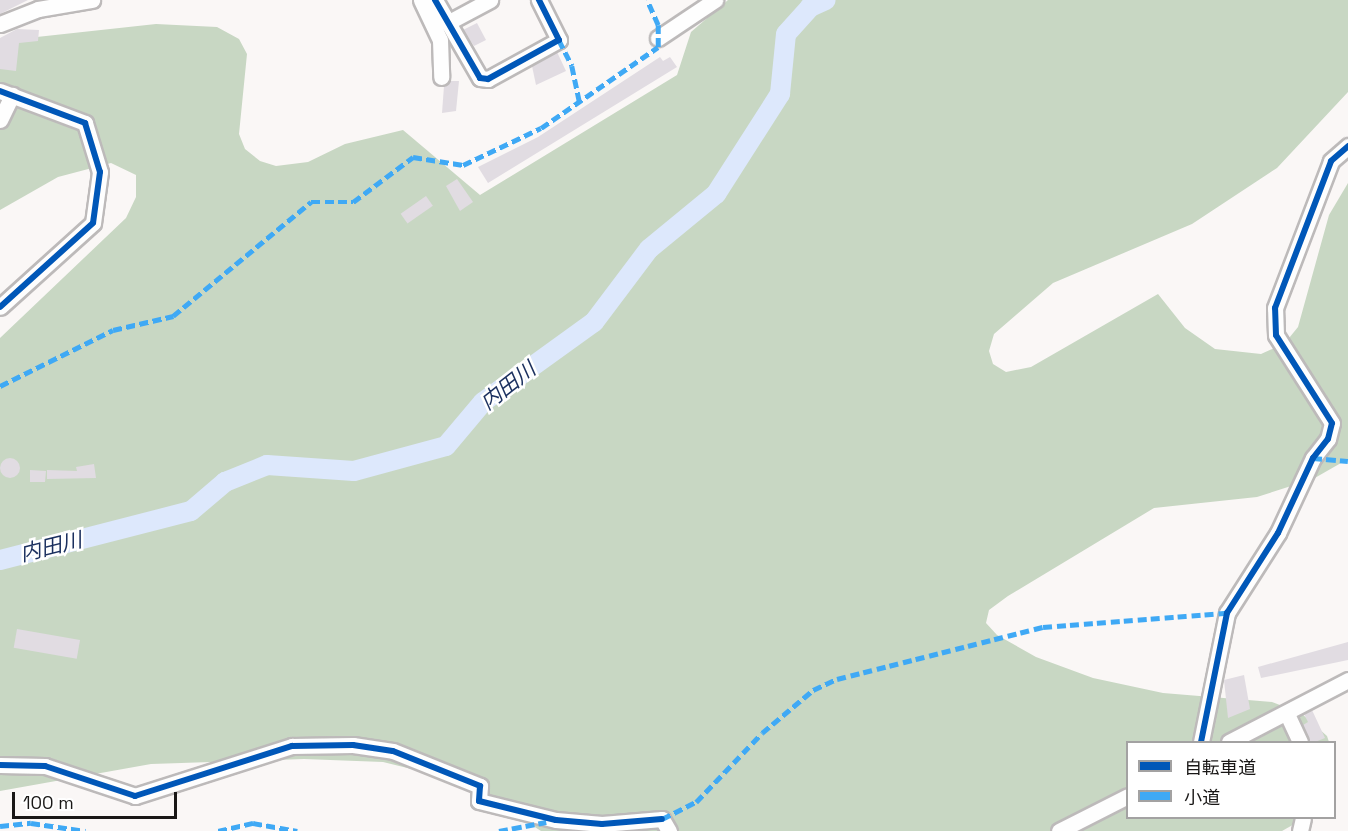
<!DOCTYPE html>
<meta charset="utf-8">
<style>
body{margin:0}
#map{position:relative;width:1348px;height:831px;overflow:hidden;background:#faf7f6;font-family:"Space Grotesk","Noto Sans JP",sans-serif}
div>[style]{position:absolute}
[style*='--x']{left:calc(var(--x)*1px);top:calc(var(--y)*1px);width:calc(var(--w)*1px);rotate:calc(var(--a)*1deg)}
.forest>*{inset:0;background:#c8d7c3}
.river>*{height:20px;margin:-10px;padding:0 10px;transform-origin:10px;border-radius:10px;background:#dde8fc}
.building>*{inset:0;background:#e1dce2;transform-origin:0 0}
.round{border-radius:50%}
.roads{filter:drop-shadow(2px 0 #bdbaba) drop-shadow(-2px 0 #bdbaba) drop-shadow(0 2px #bdbaba) drop-shadow(0 -2px #bdbaba)}
.minor>*{height:15px;margin:-7.5px;padding:0 7.5px;transform-origin:7.5px;border-radius:7.5px;background:#fefefe}
.quiet>*{height:4.5px;margin-top:-2.25px;transform-origin:0;background:repeating-linear-gradient(90deg,#3fa9f5 0 9px,transparent 0 13.5px)}
.cycleway>*{height:6px;margin:-3px;padding:0 3px;transform-origin:3px;border-radius:3px;background:#0057b8}
span{translate:-50% -50%;white-space:nowrap;text-align:center;line-height:1.15;-webkit-text-stroke:5px #fff;paint-order:stroke}
.water-label{font-size:21px;color:#1b305f;font-style:italic}
.legend{position:absolute;left:1126px;top:741px;width:210px;height:78px;box-sizing:border-box;background:#fff;border:2px solid #a3a2a2;margin:0;padding:8px 10px;list-style:none;font-size:18px;color:#191716}
.legend li{display:flex;align-items:center;gap:12px;height:30px}
.legend b{width:30px;border:2px solid #a3a2a2}
.scale{position:absolute;left:12px;top:792px;width:165px;height:27px;box-sizing:border-box;border:3px solid #191716;border-top:0;padding-left:8px;font-size:18px;line-height:21px;white-space:nowrap;color:#191716;-webkit-text-stroke:4px #fff;paint-order:stroke}
</style>
<div id="map">
<div class="forest">
<div style="clip-path:polygon(728px 0,1348px 0,1348px 92px,1277px 168px,1192px 224px,1053px 283px,994px 334px,989px 351px,993px 364px,1006px 372px,1031px 367px,1158px 294px,1185px 328px,1215px 349px,1261px 354px,1285px 343px,1298px 327px,1329px 215px,1348px 183px,1348px 459px,1313px 479px,1257px 497px,1154px 508px,1008px 596px,989px 610px,986px 623px,997px 635px,1036px 657px,1093px 678px,1163px 693px,1272px 702px,1301px 713px,1327px 736px,1329px 742px,1128px 742px,1128px 818px,1305px 818px,1282px 831px,541px 831px,479px 791px,440px 776px,383px 762px,304px 759px,151px 764px,0 791px,0 338px,126px 218px,136px 197px,136px 175px,111px 163px,58px 177px,0 210px,0 41px,156px 24px,217px 27px,239px 39px,247px 54px,239px 134px,245px 149px,260px 161px,276px 166px,308px 162px,345px 144px,403px 130px,480px 195px,677px 75px,691px 32px)"></div>
</div>
<div class="river">
<div style="--x:0;--y:560;--w:197;--a:-14.4"></div>
<div style="--x:191;--y:511;--w:45;--a:-40.5"></div>
<div style="--x:225;--y:482;--w:45;--a:-22"></div>
<div style="--x:267;--y:465;--w:87;--a:3.9"></div>
<div style="--x:354;--y:471;--w:95;--a:-15.2"></div>
<div style="--x:446;--y:446;--w:57;--a:-49.9"></div>
<div style="--x:483;--y:402;--w:137;--a:-35.8"></div>
<div style="--x:594;--y:322;--w:91;--a:-53"></div>
<div style="--x:649;--y:249;--w:87;--a:-39.4"></div>
<div style="--x:716;--y:194;--w:119;--a:-57.4"></div>
<div style="--x:780;--y:94;--w:60;--a:-84.3"></div>
<div style="--x:786;--y:34;--w:36;--a:-48"></div>
<div style="--x:810;--y:7;--w:17;--a:-24"></div>
</div>
<div class="building">
<div style="clip-path:polygon(0 0,28px 0,0 14px)"></div>
<div style="clip-path:polygon(477px 23px,486px 40px,474px 46px,463px 30px)"></div>
<div style="clip-path:polygon(17px 29px,39px 30px,38px 41px,19px 43px,16px 71px,0 69px,0 38px)"></div>
<div style="clip-path:polygon(557px 52px,566px 71px,536px 85px,532px 66px)"></div>
<div style="clip-path:polygon(660px 57px,663px 61px,670px 57px,677px 67px,488px 183px,478px 167px,538px 137px)"></div>
<div style="clip-path:polygon(450px 81px,459px 81px,456px 111px,442px 113px,444px 86px)"></div>
<div style="clip-path:polygon(457px 179px,473px 202px,460px 211px,446px 186px)"></div>
<div style="left:426px;top:196px;width:12px;height:31px;rotate:55deg"></div>
<div class="round" style="left:0;top:458px;width:20px;height:20px"></div>
<div style="clip-path:polygon(94px 464px,96px 478px,47px 479px,47px 470px,77px 471px,76px 467px)"></div>
<div style="clip-path:polygon(30px 470px,46px 471px,45px 482px,30px 482px)"></div>
<div style="left:17px;top:629px;width:64px;height:19px;rotate:10deg"></div>
<div style="clip-path:polygon(1348px 642px,1348px 660px,1261px 678px,1258px 667px)"></div>
<div style="clip-path:polygon(1244px 675px,1250px 709px,1228px 718px,1224px 680px)"></div>
<div style="clip-path:polygon(1312px 710px,1325px 738px,1315px 742px,1310px 742px,1303px 725px,1308px 722px,1304px 714px)"></div>
</div>
<div class="roads">
<div class="minor">
<div style="--x:421;--y:0;--w:44;--a:64.6"></div>
<div style="--x:440;--y:40;--w:37;--a:88"></div>
<div style="--x:435;--y:0;--w:90;--a:60"></div>
<div style="--x:480;--y:78;--w:8;--a:7"></div>
<div style="--x:488;--y:79;--w:81;--a:-28.8"></div>
<div style="--x:559;--y:40;--w:45;--a:-116.6"></div>
<div style="--x:447;--y:23;--w:49;--a:-28.1"></div>
<div style="--x:0;--y:24;--w:41;--a:-21.5"></div>
<div style="--x:38;--y:9;--w:55;--a:-9.5"></div>
<div style="--x:658;--y:38;--w:69;--a:-33.7"></div>
<div style="--x:0;--y:91;--w:91;--a:20.6"></div>
<div style="--x:85;--y:123;--w:51;--a:73"></div>
<div style="--x:100;--y:172;--w:51;--a:97.8"></div>
<div style="--x:93;--y:223;--w:125;--a:137.9"></div>
<div style="--x:0;--y:120;--w:28;--a:-64"></div>
<div style="--x:1287;--y:714;--w:31;--a:65"></div>
<div style="--x:1201;--y:742;--w:132;--a:-78.6"></div>
<div style="--x:1227;--y:613;--w:95;--a:-57.5"></div>
<div style="--x:1278;--y:533;--w:83;--a:-65"></div>
<div style="--x:1313;--y:458;--w:24;--a:-52"></div>
<div style="--x:1328;--y:439;--w:16;--a:-76"></div>
<div style="--x:1332;--y:423;--w:104;--a:-122.5"></div>
<div style="--x:1276;--y:335;--w:27;--a:-92"></div>
<div style="--x:1275;--y:308;--w:157;--a:-69.1"></div>
<div style="--x:1331;--y:161;--w:23;--a:-41"></div>
<div style="--x:1229;--y:742;--w:134;--a:-27.5"></div>
<div style="--x:0;--y:765;--w:45;--a:1.3"></div>
<div style="--x:45;--y:766;--w:95;--a:18.4"></div>
<div style="--x:135;--y:796;--w:165;--a:-17.7"></div>
<div style="--x:292;--y:746;--w:61;--a:-0.9"></div>
<div style="--x:353;--y:745;--w:40;--a:8.5"></div>
<div style="--x:393;--y:751;--w:94;--a:21.9"></div>
<div style="--x:480;--y:786;--w:15;--a:94"></div>
<div style="--x:479;--y:801;--w:79;--a:13.9"></div>
<div style="--x:556;--y:820;--w:46;--a:5"></div>
<div style="--x:602;--y:824;--w:60;--a:-4.8"></div>
<div style="--x:662;--y:819;--w:14;--a:60"></div>
<div style="--x:1059;--y:831;--w:77;--a:-26.9"></div>
<div style="--x:1300;--y:831;--w:13;--a:-77"></div>
</div>
</div>
<div class="quiet">
<div style="--x:559;--y:40;--w:29;--a:63"></div>
<div style="--x:572;--y:66;--w:40;--a:78"></div>
<div style="--x:0;--y:386;--w:126;--a:-26.4"></div>
<div style="--x:113;--y:330;--w:62;--a:-13.1"></div>
<div style="--x:173;--y:316;--w:179;--a:-39.6"></div>
<div style="--x:311;--y:202;--w:42;--a:0"></div>
<div style="--x:353;--y:202;--w:75;--a:-36.9"></div>
<div style="--x:413;--y:157;--w:51;--a:9.1"></div>
<div style="--x:463;--y:165;--w:86;--a:-25.4"></div>
<div style="--x:541;--y:128;--w:142;--a:-34.7"></div>
<div style="--x:658;--y:47;--w:22;--a:-90"></div>
<div style="--x:658;--y:25;--w:27;--a:-114"></div>
<div style="--x:1313;--y:458;--w:35;--a:5"></div>
<div style="--x:662;--y:819;--w:38;--a:-27"></div>
<div style="--x:696;--y:802;--w:95;--a:-46.3"></div>
<div style="--x:762;--y:733;--w:67;--a:-40.1"></div>
<div style="--x:813;--y:690;--w:26;--a:-25"></div>
<div style="--x:837;--y:679;--w:212;--a:-14.2"></div>
<div style="--x:1043;--y:627;--w:185;--a:-4.4"></div>
<div style="--x:0;--y:826;--w:31;--a:-6"></div>
<div style="--x:31;--y:823;--w:55;--a:8.4"></div>
<div style="--x:218;--y:831;--w:36;--a:-13"></div>
<div style="--x:253;--y:823;--w:45;--a:10.3"></div>
<div style="--x:499;--y:831;--w:48;--a:-10.8"></div>
</div>
<div class="cycleway">
<div style="--x:435;--y:0;--w:90;--a:60"></div>
<div style="--x:480;--y:78;--w:8;--a:7"></div>
<div style="--x:488;--y:79;--w:81;--a:-28.8"></div>
<div style="--x:559;--y:40;--w:45;--a:-116.6"></div>
<div style="--x:0;--y:91;--w:91;--a:20.6"></div>
<div style="--x:85;--y:123;--w:51;--a:73"></div>
<div style="--x:100;--y:172;--w:51;--a:97.8"></div>
<div style="--x:93;--y:223;--w:125;--a:137.9"></div>
<div style="--x:1201;--y:742;--w:132;--a:-78.6"></div>
<div style="--x:1227;--y:613;--w:95;--a:-57.5"></div>
<div style="--x:1278;--y:533;--w:83;--a:-65"></div>
<div style="--x:1313;--y:458;--w:24;--a:-52"></div>
<div style="--x:1328;--y:439;--w:16;--a:-76"></div>
<div style="--x:1332;--y:423;--w:104;--a:-122.5"></div>
<div style="--x:1276;--y:335;--w:27;--a:-92"></div>
<div style="--x:1275;--y:308;--w:157;--a:-69.1"></div>
<div style="--x:1331;--y:161;--w:23;--a:-41"></div>
<div style="--x:0;--y:765;--w:45;--a:1.3"></div>
<div style="--x:45;--y:766;--w:95;--a:18.4"></div>
<div style="--x:135;--y:796;--w:165;--a:-17.7"></div>
<div style="--x:292;--y:746;--w:61;--a:-0.9"></div>
<div style="--x:353;--y:745;--w:40;--a:8.5"></div>
<div style="--x:393;--y:751;--w:94;--a:21.9"></div>
<div style="--x:480;--y:786;--w:15;--a:94"></div>
<div style="--x:479;--y:801;--w:79;--a:13.9"></div>
<div style="--x:556;--y:820;--w:46;--a:5"></div>
<div style="--x:602;--y:824;--w:60;--a:-4.8"></div>
</div>
<div class="water-label">
<span style="left:508px;top:386px;rotate:-38deg">内田川</span>
<span style="left:51px;top:547px;rotate:-14deg">内田川</span>
</div>
<ul class="legend">
<li><b style="height:8px;background:#0057b8"></b>自転車道</li>
<li><b style="height:8px;background:#3fa9f5"></b>小道</li>
</ul>
<div class="scale">100 m</div>
</div>
